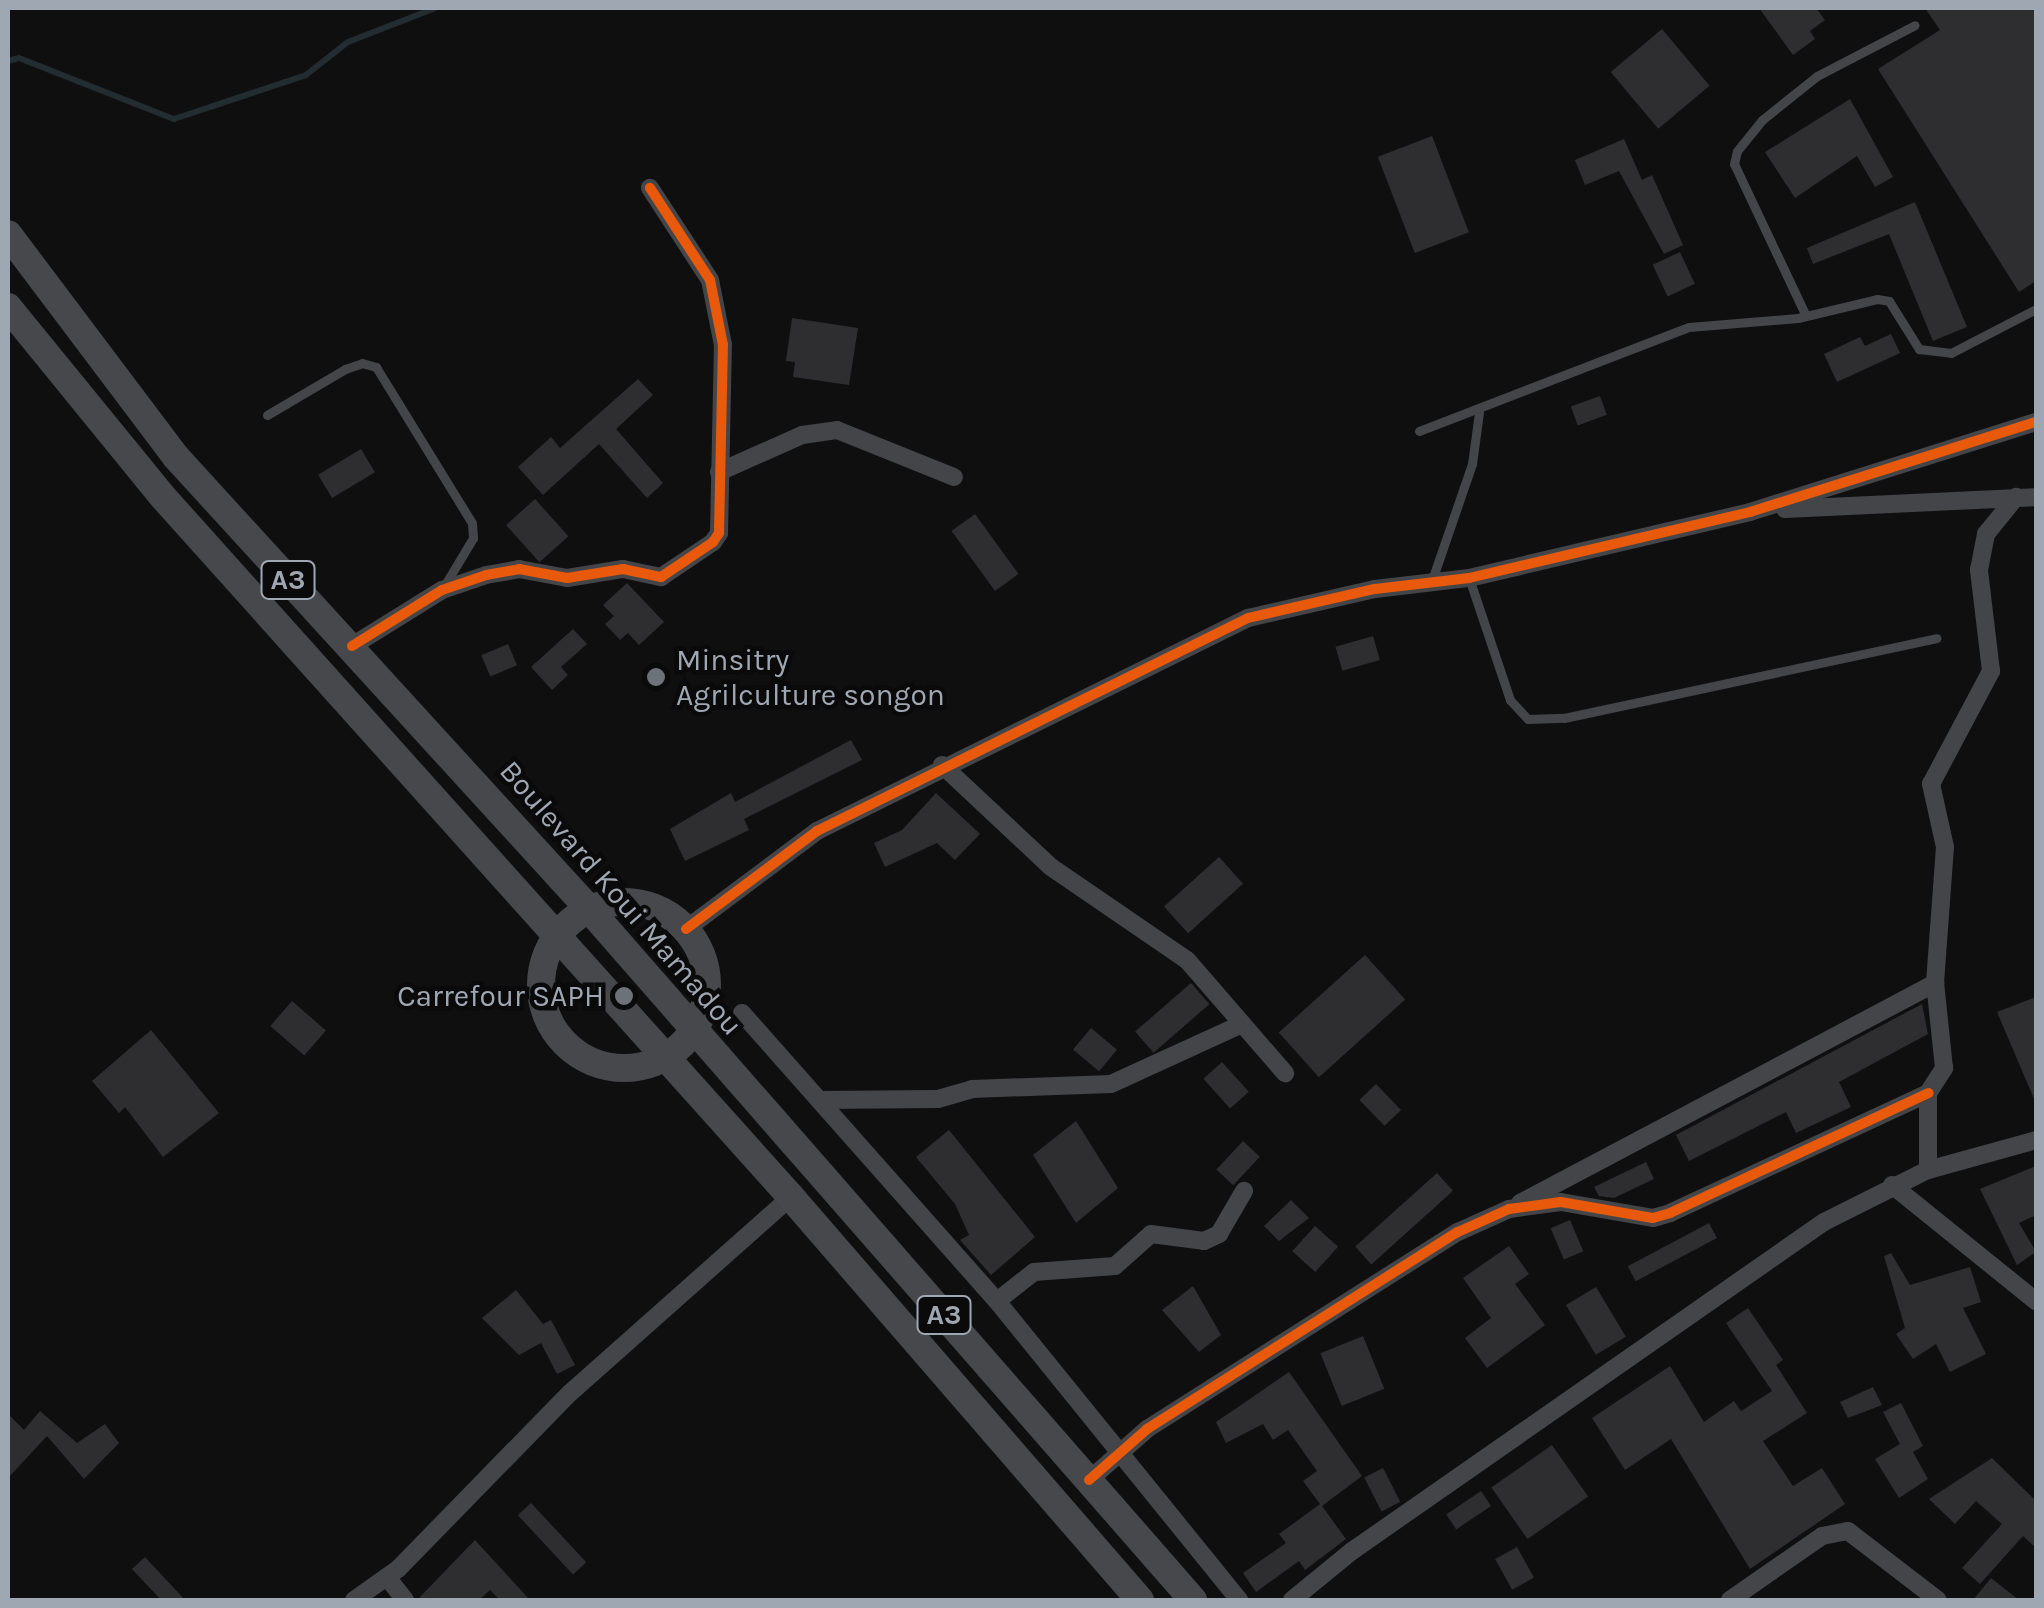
<!DOCTYPE html>
<style>
body{margin:0}
#map{position:relative;width:2044px;height:1608px;overflow:hidden;background:#0f0f10;font-family:Karla,sans-serif}
div>[style]{position:absolute}
[style*='--x']{left:calc(var(--x)*1px);top:calc(var(--y)*1px);width:calc(var(--w)*1px);rotate:calc(var(--a)*1deg)}
.stream>*{height:6px;margin:-3px;padding:0 3px;transform-origin:3px;border-radius:3px;background:#232c31}
.building>*{inset:0;background:#2e2e30;transform-origin:0 0}
.service>*{height:9px;margin:-4.5px;padding:0 4.5px;transform-origin:4.5px;border-radius:4.5px;background:#444549}
.minor>*{height:18px;margin:-9px;padding:0 9px;transform-origin:9px;border-radius:9px;background:#444549}
.primary>*{height:28px;margin:-14px;padding:0 14px;transform-origin:14px;border-radius:14px;background:#46484b}
.primary>.ring{margin:-14px;padding:0;box-sizing:content-box;background:none;border:28px solid #46484b;border-radius:50%}
.cycleway>*{height:10px;margin:-5px;padding:0 5px;transform-origin:5px;border-radius:5px;background:#e8590c}
.dots>*{width:28px;height:28px;translate:-50% -50%;box-sizing:border-box;border:5px solid #0a0a0b;border-radius:50%}
span{translate:-50% -50%;white-space:nowrap;text-align:center;line-height:1.15;-webkit-text-stroke:9px #0a0a0b;paint-order:stroke}
.shield-label span{padding:2px 8px;background:#0a0a0b;border:2px solid;border-radius:8px;-webkit-text-stroke-width:0}
.shield-label{font-size:28px;color:#9fa7b2;font-weight:700}
.poi-label{font-size:30px;color:#9fa7b2}
.left{translate:0 -50%;text-align:left}
.right{translate:-100% -50%;text-align:right}
.street-label{font-size:30px;color:#9fa7b2}
.frame{position:absolute;inset:0;border:10px solid #9fa7b2;pointer-events:none}
</style>
<div id="map">
<div class="stream">
<div style="--x:8;--y:61;--w:11;--a:-15"></div>
<div style="--x:19;--y:58;--w:167;--a:21.5"></div>
<div style="--x:174;--y:119;--w:139;--a:-18.4"></div>
<div style="--x:306;--y:75;--w:53;--a:-38.2"></div>
<div style="--x:348;--y:42;--w:93;--a:-21.3"></div>
</div>
<div class="building">
<div style="clip-path:polygon(1759px 8px,1816px 8px,1825px 20px,1810px 31px,1815px 39px,1793px 55px)"></div>
<div style="clip-path:polygon(1925px 8px,2036px 8px,2036px 281px,2019px 292px,1878px 69px,1940px 30px)"></div>
<div style="left:1662px;top:29px;width:74px;height:67px;rotate:50deg"></div>
<div style="clip-path:polygon(1850px 99px,1893px 177px,1875px 187px,1857px 156px,1795px 198px,1765px 152px)"></div>
<div style="left:1432px;top:136px;width:103px;height:58px;rotate:69deg"></div>
<div style="clip-path:polygon(1624px 139px,1642px 180px,1652px 175px,1683px 245px,1664px 254px,1619px 171px,1585px 185px,1575px 160px)"></div>
<div style="clip-path:polygon(1915px 202px,1967px 327px,1933px 341px,1889px 234px,1813px 264px,1807px 248px)"></div>
<div style="left:1680px;top:252px;width:35px;height:30px;rotate:65deg"></div>
<div style="clip-path:polygon(792px 318px,858px 328px,849px 385px,793px 377px,795px 362px,786px 361px)"></div>
<div style="clip-path:polygon(1891px 334px,1900px 353px,1837px 382px,1824px 354px,1860px 337px,1865px 346px)"></div>
<div style="clip-path:polygon(638px 379px,653px 395px,616px 429px,663px 483px,647px 498px,599px 444px,543px 495px,518px 467px,551px 437px,560px 448px)"></div>
<div style="left:1600px;top:396px;width:20px;height:31px;rotate:70deg"></div>
<div style="left:361px;top:449px;width:27px;height:50px;rotate:59deg"></div>
<div style="left:535px;top:499px;width:50px;height:39px;rotate:48deg"></div>
<div style="left:975px;top:514px;width:74px;height:29px;rotate:54deg"></div>
<div style="clip-path:polygon(627px 583px,664px 622px,639px 645px,628px 633px,620px 640px,605px 624px,614px 616px,603px 605px)"></div>
<div style="clip-path:polygon(573px 629px,587px 644px,561px 667px,568px 675px,552px 690px,531px 667px)"></div>
<div style="left:1373px;top:636px;width:25px;height:39px;rotate:74deg"></div>
<div style="left:508px;top:644px;width:23px;height:29px;rotate:67deg"></div>
<div style="clip-path:polygon(851px 740px,862px 760px,744px 819px,749px 830px,685px 861px,670px 829px,731px 793px,735px 802px)"></div>
<div style="clip-path:polygon(936px 793px,980px 834px,955px 860px,937px 843px,885px 867px,874px 843px,902px 830px)"></div>
<div style="left:1219px;top:857px;width:36px;height:74px;rotate:48deg"></div>
<div style="left:1365px;top:955px;width:60px;height:116px;rotate:48deg"></div>
<div style="left:1191px;top:983px;width:28px;height:74px;rotate:49deg"></div>
<div style="clip-path:polygon(2036px 997px,2036px 1100px,2035px 1101px,1997px 1012px)"></div>
<div style="left:292px;top:1001px;width:45px;height:33px;rotate:41deg"></div>
<div style="clip-path:polygon(1922px 1004px,1928px 1034px,1839px 1082px,1851px 1107px,1796px 1133px,1786px 1112px,1689px 1161px,1676px 1135px)"></div>
<div style="left:1091px;top:1028px;width:34px;height:28px;rotate:40deg"></div>
<div style="clip-path:polygon(151px 1030px,219px 1113px,163px 1157px,125px 1107px,119px 1113px,92px 1081px)"></div>
<div style="left:1222px;top:1062px;width:40px;height:25px;rotate:48deg"></div>
<div style="left:1376px;top:1084px;width:36px;height:23px;rotate:46deg"></div>
<div style="clip-path:polygon(1076px 1121px,1118px 1188px,1076px 1223px,1033px 1155px)"></div>
<div style="clip-path:polygon(949px 1130px,1035px 1237px,991px 1275px,960px 1240px,969px 1235px,955px 1204px,916px 1157px)"></div>
<div style="left:1243px;top:1141px;width:23px;height:39px;rotate:43deg"></div>
<div style="clip-path:polygon(1646px 1162px,1654px 1179px,1614px 1198px,1599px 1196px,1594px 1187px)"></div>
<div style="clip-path:polygon(2036px 1166px,2036px 1215px,2019px 1223px,2036px 1252px,2017px 1265px,1980px 1189px)"></div>
<div style="left:1437px;top:1173px;width:24px;height:110px;rotate:48deg"></div>
<div style="clip-path:polygon(1291px 1200px,1309px 1218px,1279px 1241px,1264px 1226px)"></div>
<div style="left:1570px;top:1220px;width:34px;height:21px;rotate:67deg"></div>
<div style="left:1709px;top:1223px;width:17px;height:92px;rotate:62deg"></div>
<div style="left:1315px;top:1226px;width:31px;height:34px;rotate:42deg"></div>
<div style="clip-path:polygon(1509px 1246px,1529px 1274px,1515px 1284px,1545px 1325px,1487px 1368px,1465px 1338px,1491px 1318px,1463px 1278px)"></div>
<div style="clip-path:polygon(1891px 1253px,1910px 1285px,1970px 1267px,1981px 1302px,1963px 1308px,1986px 1354px,1950px 1372px,1936px 1344px,1913px 1359px,1896px 1334px,1905px 1328px,1884px 1256px)"></div>
<div style="clip-path:polygon(1193px 1286px,1221px 1335px,1199px 1352px,1162px 1310px)"></div>
<div style="left:1596px;top:1287px;width:58px;height:35px;rotate:59deg"></div>
<div style="clip-path:polygon(516px 1290px,543px 1324px,551px 1320px,575px 1365px,557px 1374px,541px 1343px,519px 1355px,482px 1318px)"></div>
<div style="clip-path:polygon(1748px 1308px,1783px 1360px,1776px 1365px,1807px 1413px,1763px 1441px,1793px 1486px,1822px 1468px,1845px 1504px,1750px 1569px,1671px 1439px,1625px 1470px,1592px 1418px,1670px 1366px,1704px 1422px,1734px 1401px,1741px 1411px,1772px 1391px,1726px 1323px)"></div>
<div style="left:1363px;top:1336px;width:57px;height:46px;rotate:68deg"></div>
<div style="clip-path:polygon(1289px 1372px,1362px 1476px,1322px 1506px,1346px 1539px,1305px 1570px,1299px 1561px,1256px 1592px,1243px 1573px,1286px 1543px,1279px 1534px,1320px 1504px,1303px 1481px,1317px 1471px,1288px 1430px,1273px 1440px,1263px 1424px,1226px 1443px,1216px 1422px)"></div>
<div style="clip-path:polygon(1873px 1387px,1882px 1405px,1848px 1418px,1840px 1402px)"></div>
<div style="clip-path:polygon(1901px 1403px,1923px 1446px,1913px 1452px,1928px 1479px,1899px 1498px,1875px 1459px,1900px 1444px,1883px 1412px)"></div>
<div style="clip-path:polygon(40px 1411px,77px 1443px,105px 1424px,119px 1443px,84px 1479px,47px 1436px,8px 1478px,8px 1414px,24px 1430px)"></div>
<div style="left:1552px;top:1445px;width:63px;height:74px;rotate:55deg"></div>
<div style="clip-path:polygon(1992px 1458px,2036px 1501px,2036px 1548px,2023px 1536px,1980px 1584px,1962px 1568px,2002px 1524px,1976px 1501px,1955px 1524px,1929px 1499px)"></div>
<div style="left:1383px;top:1468px;width:38px;height:21px;rotate:63deg"></div>
<div style="left:1481px;top:1491px;width:18px;height:42px;rotate:56deg"></div>
<div style="left:531px;top:1503px;width:81px;height:18px;rotate:47deg"></div>
<div style="clip-path:polygon(475px 1540px,530px 1600px,500px 1600px,490px 1590px,479px 1600px,417px 1600px)"></div>
<div style="left:1517px;top:1547px;width:35px;height:25px;rotate:61deg"></div>
<div style="clip-path:polygon(145px 1557px,185px 1600px,161px 1600px,132px 1569px)"></div>
<div style="clip-path:polygon(1991px 1578px,2019px 1600px,1973px 1600px)"></div>
</div>
<div class="service">
<div style="--x:1806;--y:316;--w:168;--a:-115.3"></div>
<div style="--x:1734;--y:164;--w:13;--a:-77"></div>
<div style="--x:1737;--y:151;--w:40;--a:-51"></div>
<div style="--x:1762;--y:120;--w:70;--a:-38.7"></div>
<div style="--x:1817;--y:76;--w:110;--a:-27.5"></div>
<div style="--x:267;--y:415;--w:91;--a:-30.5"></div>
<div style="--x:345;--y:369;--w:18;--a:-19"></div>
<div style="--x:362;--y:363;--w:15;--a:16"></div>
<div style="--x:376;--y:367;--w:183;--a:58.4"></div>
<div style="--x:472;--y:523;--w:15;--a:86"></div>
<div style="--x:473;--y:538;--w:58;--a:121"></div>
<div style="--x:1419;--y:431;--w:289;--a:-21.1"></div>
<div style="--x:1689;--y:327;--w:109;--a:-4.7"></div>
<div style="--x:1798;--y:318;--w:81;--a:-13.5"></div>
<div style="--x:1877;--y:299;--w:12;--a:9"></div>
<div style="--x:1889;--y:301;--w:57;--a:58"></div>
<div style="--x:1919;--y:349;--w:32;--a:7"></div>
<div style="--x:1951;--y:353;--w:96;--a:-27.4"></div>
<div style="--x:1469;--y:578;--w:129;--a:71.4"></div>
<div style="--x:1510;--y:700;--w:26;--a:47"></div>
<div style="--x:1528;--y:719;--w:36;--a:-2"></div>
<div style="--x:1564;--y:718;--w:381;--a:-12.1"></div>
<div style="--x:1432;--y:580;--w:123;--a:-71"></div>
<div style="--x:1472;--y:464;--w:52;--a:-82.3"></div>
</div>
<div class="minor">
<div style="--x:719;--y:472;--w:91;--a:-24"></div>
<div style="--x:802;--y:435;--w:35;--a:-8"></div>
<div style="--x:837;--y:430;--w:126;--a:21.9"></div>
<div style="--x:1785;--y:509;--w:251;--a:-2.7"></div>
<div style="--x:352;--y:646;--w:106;--a:-31.9"></div>
<div style="--x:442;--y:590;--w:46;--a:-18.8"></div>
<div style="--x:486;--y:575;--w:34;--a:-10"></div>
<div style="--x:519;--y:569;--w:49;--a:10.6"></div>
<div style="--x:567;--y:578;--w:57;--a:-9.1"></div>
<div style="--x:623;--y:569;--w:39;--a:12"></div>
<div style="--x:661;--y:577;--w:63;--a:-33.9"></div>
<div style="--x:713;--y:542;--w:11;--a:-56"></div>
<div style="--x:719;--y:533;--w:188;--a:-88.8"></div>
<div style="--x:723;--y:345;--w:66;--a:-101.3"></div>
<div style="--x:710;--y:280;--w:110;--a:-123.1"></div>
<div style="--x:942;--y:765;--w:149;--a:43.1"></div>
<div style="--x:1051;--y:867;--w:165;--a:34.4"></div>
<div style="--x:1187;--y:960;--w:150;--a:49.1"></div>
<div style="--x:686;--y:929;--w:164;--a:-36.8"></div>
<div style="--x:817;--y:831;--w:481;--a:-26.3"></div>
<div style="--x:1248;--y:618;--w:130;--a:-12.9"></div>
<div style="--x:1375;--y:589;--w:95;--a:-6.7"></div>
<div style="--x:1469;--y:578;--w:289;--a:-13.2"></div>
<div style="--x:1750;--y:512;--w:300;--a:-17.5"></div>
<div style="--x:742;--y:1013;--w:385;--a:48.5"></div>
<div style="--x:997;--y:1301;--w:385;--a:51"></div>
<div style="--x:819;--y:1100;--w:119;--a:-0.5"></div>
<div style="--x:938;--y:1099;--w:35;--a:-16"></div>
<div style="--x:972;--y:1089;--w:139;--a:-2.1"></div>
<div style="--x:1111;--y:1084;--w:144;--a:-24.6"></div>
<div style="--x:1928;--y:1170;--w:77;--a:-90"></div>
<div style="--x:1928;--y:1093;--w:30;--a:-57"></div>
<div style="--x:1944;--y:1068;--w:85;--a:-96"></div>
<div style="--x:1935;--y:983;--w:136;--a:-85.8"></div>
<div style="--x:1945;--y:847;--w:65;--a:-102.5"></div>
<div style="--x:1931;--y:784;--w:128;--a:-62"></div>
<div style="--x:1991;--y:671;--w:102;--a:-96.8"></div>
<div style="--x:1979;--y:570;--w:37;--a:-79"></div>
<div style="--x:1986;--y:534;--w:48;--a:-51"></div>
<div style="--x:1892;--y:1185;--w:185;--a:38.9"></div>
<div style="--x:1520;--y:1203;--w:470;--a:-27.9"></div>
<div style="--x:997;--y:1301;--w:47;--a:-38.1"></div>
<div style="--x:1034;--y:1272;--w:81;--a:-4.2"></div>
<div style="--x:1115;--y:1266;--w:48;--a:-41.6"></div>
<div style="--x:1151;--y:1234;--w:53;--a:7.5"></div>
<div style="--x:1204;--y:1241;--w:17;--a:-25"></div>
<div style="--x:1219;--y:1234;--w:50;--a:-59.8"></div>
<div style="--x:1089;--y:1480;--w:77;--a:-41.3"></div>
<div style="--x:1147;--y:1429;--w:368;--a:-32.4"></div>
<div style="--x:1458;--y:1232;--w:56;--a:-24.3"></div>
<div style="--x:1509;--y:1209;--w:52;--a:-7.7"></div>
<div style="--x:1561;--y:1202;--w:93;--a:9.9"></div>
<div style="--x:1653;--y:1218;--w:18;--a:-16"></div>
<div style="--x:1670;--y:1213;--w:285;--a:-24.9"></div>
<div style="--x:387;--y:1577;--w:29;--a:52"></div>
<div style="--x:354;--y:1600;--w:54;--a:-35.2"></div>
<div style="--x:398;--y:1569;--w:246;--a:-45.7"></div>
<div style="--x:570;--y:1393;--w:295;--a:-41.6"></div>
<div style="--x:1292;--y:1600;--w:77;--a:-39.2"></div>
<div style="--x:1352;--y:1551;--w:575;--a:-34.88"></div>
<div style="--x:1824;--y:1222;--w:116;--a:-26.6"></div>
<div style="--x:1928;--y:1170;--w:112;--a:-15.5"></div>
<div style="--x:1730;--y:1600;--w:112;--a:-34.8"></div>
<div style="--x:1822;--y:1536;--w:26;--a:-11"></div>
<div style="--x:1848;--y:1531;--w:113;--a:37.5"></div>
</div>
<div class="primary">
<div style="--x:8;--y:234;--w:279;--a:53"></div>
<div style="--x:176;--y:457;--w:612;--a:47.58"></div>
<div style="--x:589;--y:909;--w:918;--a:48.84"></div>
<div style="--x:8;--y:307;--w:245;--a:50.8"></div>
<div style="--x:163;--y:497;--w:940;--a:48.1"></div>
<div style="--x:791;--y:1197;--w:533;--a:49.11"></div>
<div class="ring" style="left:541px;top:902px;width:138px;height:138px"></div>
</div>
<div class="cycleway">
<div style="--x:352;--y:646;--w:106;--a:-31.9"></div>
<div style="--x:442;--y:590;--w:46;--a:-18.8"></div>
<div style="--x:486;--y:575;--w:34;--a:-10"></div>
<div style="--x:519;--y:569;--w:49;--a:10.6"></div>
<div style="--x:567;--y:578;--w:57;--a:-9.1"></div>
<div style="--x:623;--y:569;--w:39;--a:12"></div>
<div style="--x:661;--y:577;--w:63;--a:-33.9"></div>
<div style="--x:713;--y:542;--w:11;--a:-56"></div>
<div style="--x:719;--y:533;--w:188;--a:-88.8"></div>
<div style="--x:723;--y:345;--w:66;--a:-101.3"></div>
<div style="--x:710;--y:280;--w:110;--a:-123.1"></div>
<div style="--x:686;--y:929;--w:164;--a:-36.8"></div>
<div style="--x:817;--y:831;--w:481;--a:-26.3"></div>
<div style="--x:1248;--y:618;--w:130;--a:-12.9"></div>
<div style="--x:1375;--y:589;--w:95;--a:-6.7"></div>
<div style="--x:1469;--y:578;--w:289;--a:-13.2"></div>
<div style="--x:1750;--y:512;--w:300;--a:-17.5"></div>
<div style="--x:1089;--y:1480;--w:77;--a:-41.3"></div>
<div style="--x:1147;--y:1429;--w:368;--a:-32.4"></div>
<div style="--x:1458;--y:1232;--w:56;--a:-24.3"></div>
<div style="--x:1509;--y:1209;--w:52;--a:-7.7"></div>
<div style="--x:1561;--y:1202;--w:93;--a:9.9"></div>
<div style="--x:1653;--y:1218;--w:18;--a:-16"></div>
<div style="--x:1670;--y:1213;--w:285;--a:-24.9"></div>
</div>
<div class="dots">
<div style="left:656px;top:677px;background:#6d7279"></div>
<div style="left:624px;top:996px;background:#6d7279"></div>
</div>
<div class="shield-label">
<span style="left:288px;top:580px">A3</span>
<span style="left:944px;top:1315px">A3</span>
</div>
<div class="poi-label">
<span class="left" style="left:676px;top:677px">Minsitry<br>Agrilculture songon</span>
<span class="right" style="left:604px;top:996px">Carrefour SAPH</span>
</div>
<div class="street-label">
<span style="left:621px;top:898px;rotate:49deg">Boulevard Koui Mamadou</span>
</div>
<div class="frame"></div>
</div>
